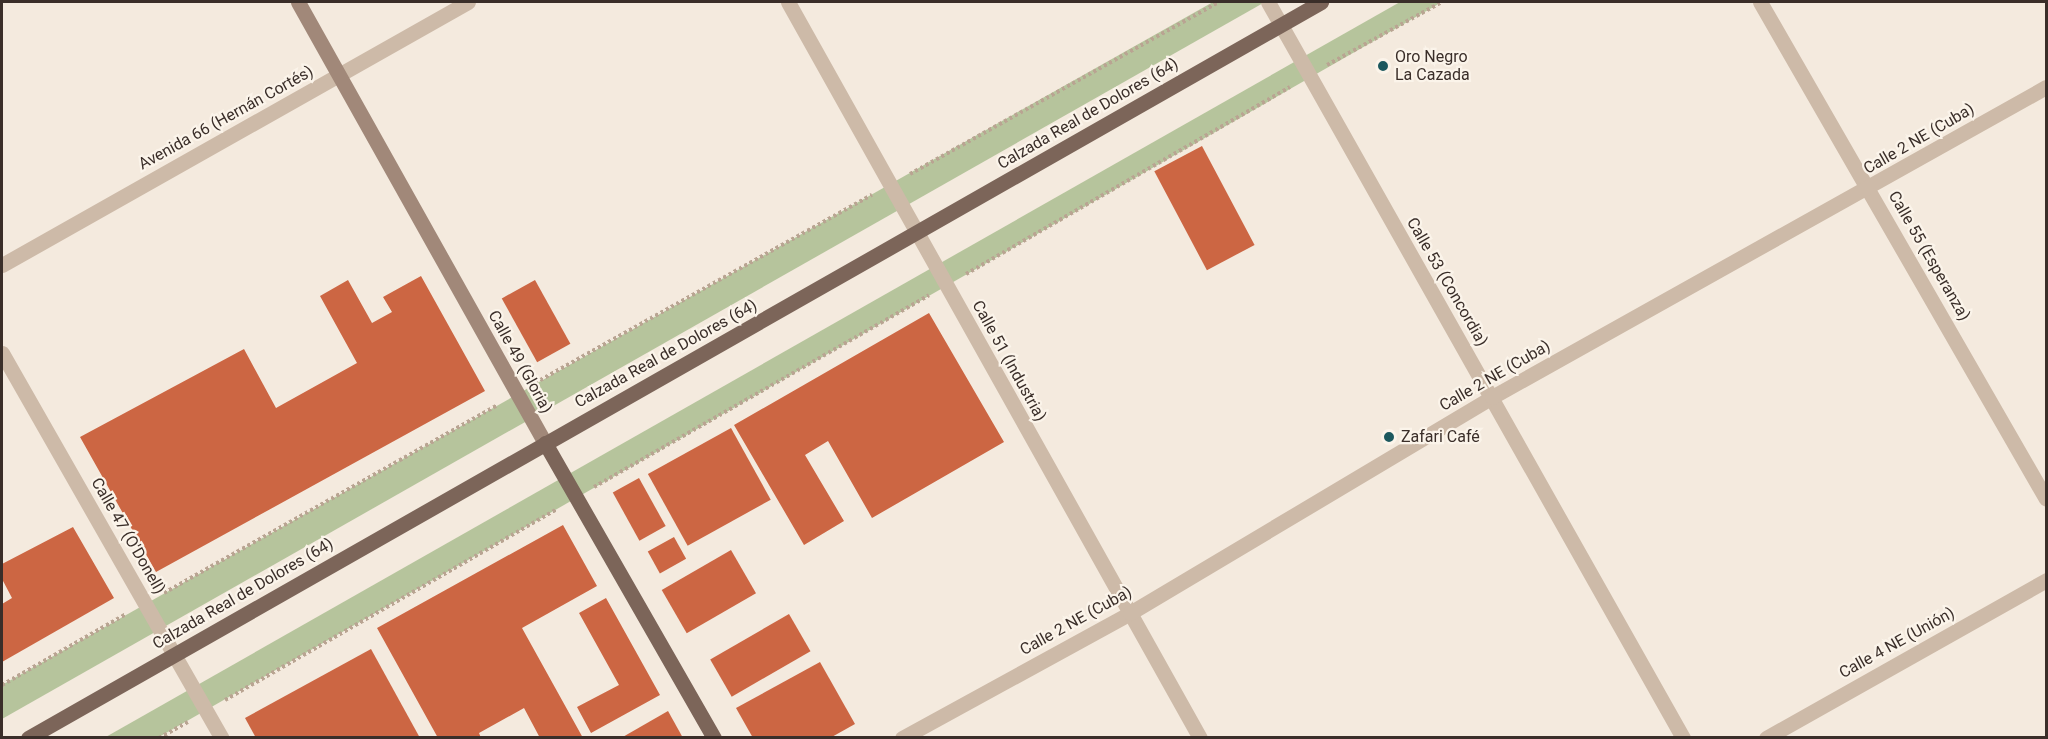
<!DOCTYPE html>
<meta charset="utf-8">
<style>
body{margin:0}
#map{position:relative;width:2048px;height:739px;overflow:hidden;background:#f4eade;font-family:Roboto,sans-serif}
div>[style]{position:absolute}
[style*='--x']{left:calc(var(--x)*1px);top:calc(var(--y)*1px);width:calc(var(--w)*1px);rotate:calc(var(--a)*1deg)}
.green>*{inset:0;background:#b6c49c}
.building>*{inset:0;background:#cc6643;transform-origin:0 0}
.path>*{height:4px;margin-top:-2px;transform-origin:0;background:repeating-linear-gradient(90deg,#b9a492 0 3px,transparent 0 6px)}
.street>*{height:15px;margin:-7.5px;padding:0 7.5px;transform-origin:7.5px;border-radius:7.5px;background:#cdbaa8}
.secondary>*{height:15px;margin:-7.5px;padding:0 7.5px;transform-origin:7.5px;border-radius:7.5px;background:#a18879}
.primary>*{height:15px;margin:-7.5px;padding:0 7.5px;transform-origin:7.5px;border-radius:7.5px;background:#7c6559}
.dots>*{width:16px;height:16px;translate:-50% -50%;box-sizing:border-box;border:3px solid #fbf4ea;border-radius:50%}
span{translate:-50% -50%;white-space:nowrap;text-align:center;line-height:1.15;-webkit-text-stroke:4.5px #fbf4ea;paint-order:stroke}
.poi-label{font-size:16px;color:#3a2e29}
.left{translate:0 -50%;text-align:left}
.street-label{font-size:16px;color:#3a2e29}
.frame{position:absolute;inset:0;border:3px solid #3a2e29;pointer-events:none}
</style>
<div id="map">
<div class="green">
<div style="clip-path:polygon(1213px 2px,1265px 2px,2px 719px,2px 685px)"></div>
<div style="clip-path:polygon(1400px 2px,1442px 2px,159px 737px,104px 738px)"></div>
</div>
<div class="building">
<div style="left:1202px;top:146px;width:112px;height:54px;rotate:62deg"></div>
<div style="clip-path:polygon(421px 276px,485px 391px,156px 572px,80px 437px,244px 349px,276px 408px,357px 363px,320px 296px,348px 280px,372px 323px,392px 312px,383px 297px)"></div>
<div style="left:535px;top:280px;width:73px;height:38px;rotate:61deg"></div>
<div style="clip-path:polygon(929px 313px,1004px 442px,872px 518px,828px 441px,805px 455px,844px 521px,804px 545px,734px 425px)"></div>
<div style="left:731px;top:428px;width:82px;height:95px;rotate:61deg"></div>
<div style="left:639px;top:478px;width:55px;height:30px;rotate:61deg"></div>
<div style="clip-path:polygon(563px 525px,597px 586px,522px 628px,583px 738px,540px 738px,524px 708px,479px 733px,481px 738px,438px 738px,377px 628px)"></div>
<div style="clip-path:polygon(73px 527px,114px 598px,2px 662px,2px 604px,12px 598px,2px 579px,2px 564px)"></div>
<div style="left:674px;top:537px;width:25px;height:30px;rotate:61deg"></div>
<div style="left:731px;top:550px;width:50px;height:80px;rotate:60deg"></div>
<div style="clip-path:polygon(606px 598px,660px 695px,591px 733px,577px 707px,619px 685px,579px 613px)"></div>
<div style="left:789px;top:614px;width:43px;height:91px;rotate:60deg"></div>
<div style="clip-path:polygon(371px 649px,420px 738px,256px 738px,245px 718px)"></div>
<div style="clip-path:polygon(820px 662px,855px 724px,830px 738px,753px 738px,736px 708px)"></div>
<div style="clip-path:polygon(668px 711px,683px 738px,621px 738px)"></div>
</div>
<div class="path">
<div style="--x:1327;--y:65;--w:131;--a:-28.7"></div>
<div style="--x:910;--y:174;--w:354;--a:-29.1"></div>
<div style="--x:966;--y:274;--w:374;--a:-30"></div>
<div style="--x:535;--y:383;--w:386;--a:-29.2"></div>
<div style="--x:594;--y:487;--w:386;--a:-29.8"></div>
<div style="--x:164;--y:593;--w:382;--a:-29.4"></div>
<div style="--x:2;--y:685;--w:143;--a:-29.8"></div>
<div style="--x:225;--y:700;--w:383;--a:-29.9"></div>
<div style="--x:159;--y:738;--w:33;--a:-29"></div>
</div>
<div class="street">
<div style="--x:788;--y:2;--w:843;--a:60.76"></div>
<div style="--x:1268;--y:2;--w:845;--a:60.58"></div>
<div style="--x:1760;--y:2;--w:573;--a:60.08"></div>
<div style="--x:2;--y:265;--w:535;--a:-29.44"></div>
<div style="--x:2;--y:353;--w:443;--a:60.3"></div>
<div style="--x:902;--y:738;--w:260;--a:-28.7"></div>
<div style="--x:1130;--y:613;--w:422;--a:-30.8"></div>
<div style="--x:1492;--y:397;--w:635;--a:-29.23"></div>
<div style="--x:1766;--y:738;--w:322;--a:-29.4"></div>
</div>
<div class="secondary">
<div style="--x:298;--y:2;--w:505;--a:60.75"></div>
</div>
<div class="primary">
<div style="--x:545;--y:443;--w:340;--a:60.2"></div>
<div style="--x:28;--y:738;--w:1488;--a:-29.65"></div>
</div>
<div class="dots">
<div style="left:1383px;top:66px;background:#1c585e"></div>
<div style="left:1389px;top:437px;background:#1c585e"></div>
</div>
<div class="poi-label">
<span class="left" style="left:1395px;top:66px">Oro Negro<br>La Cazada</span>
<span class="left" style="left:1401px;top:437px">Zafari Café</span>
</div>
<div class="street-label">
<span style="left:1088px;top:114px;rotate:-30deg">Calzada Real de Dolores (64)</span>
<span style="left:226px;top:118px;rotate:-29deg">Avenida 66 (Hernán Cortés)</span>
<span style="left:1919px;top:139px;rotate:-30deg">Calle 2 NE (Cuba)</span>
<span style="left:1929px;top:256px;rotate:60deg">Calle 55 (Esperanza)</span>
<span style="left:1447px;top:282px;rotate:60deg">Calle 53 (Concordia)</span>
<span style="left:666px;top:354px;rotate:-29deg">Calzada Real de Dolores (64)</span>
<span style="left:1009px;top:361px;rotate:61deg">Calle 51 (Industria)</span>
<span style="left:520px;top:362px;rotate:61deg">Calle 49 (Gloria)</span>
<span style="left:1495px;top:376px;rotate:-30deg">Calle 2 NE (Cuba)</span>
<span style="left:128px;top:536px;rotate:60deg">Calle 47 (O'Donell)</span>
<span style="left:243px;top:594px;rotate:-30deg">Calzada Real de Dolores (64)</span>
<span style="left:1076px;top:621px;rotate:-29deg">Calle 2 NE (Cuba)</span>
<span style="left:1897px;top:643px;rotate:-29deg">Calle 4 NE (Unión)</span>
</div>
<div class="frame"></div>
</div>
